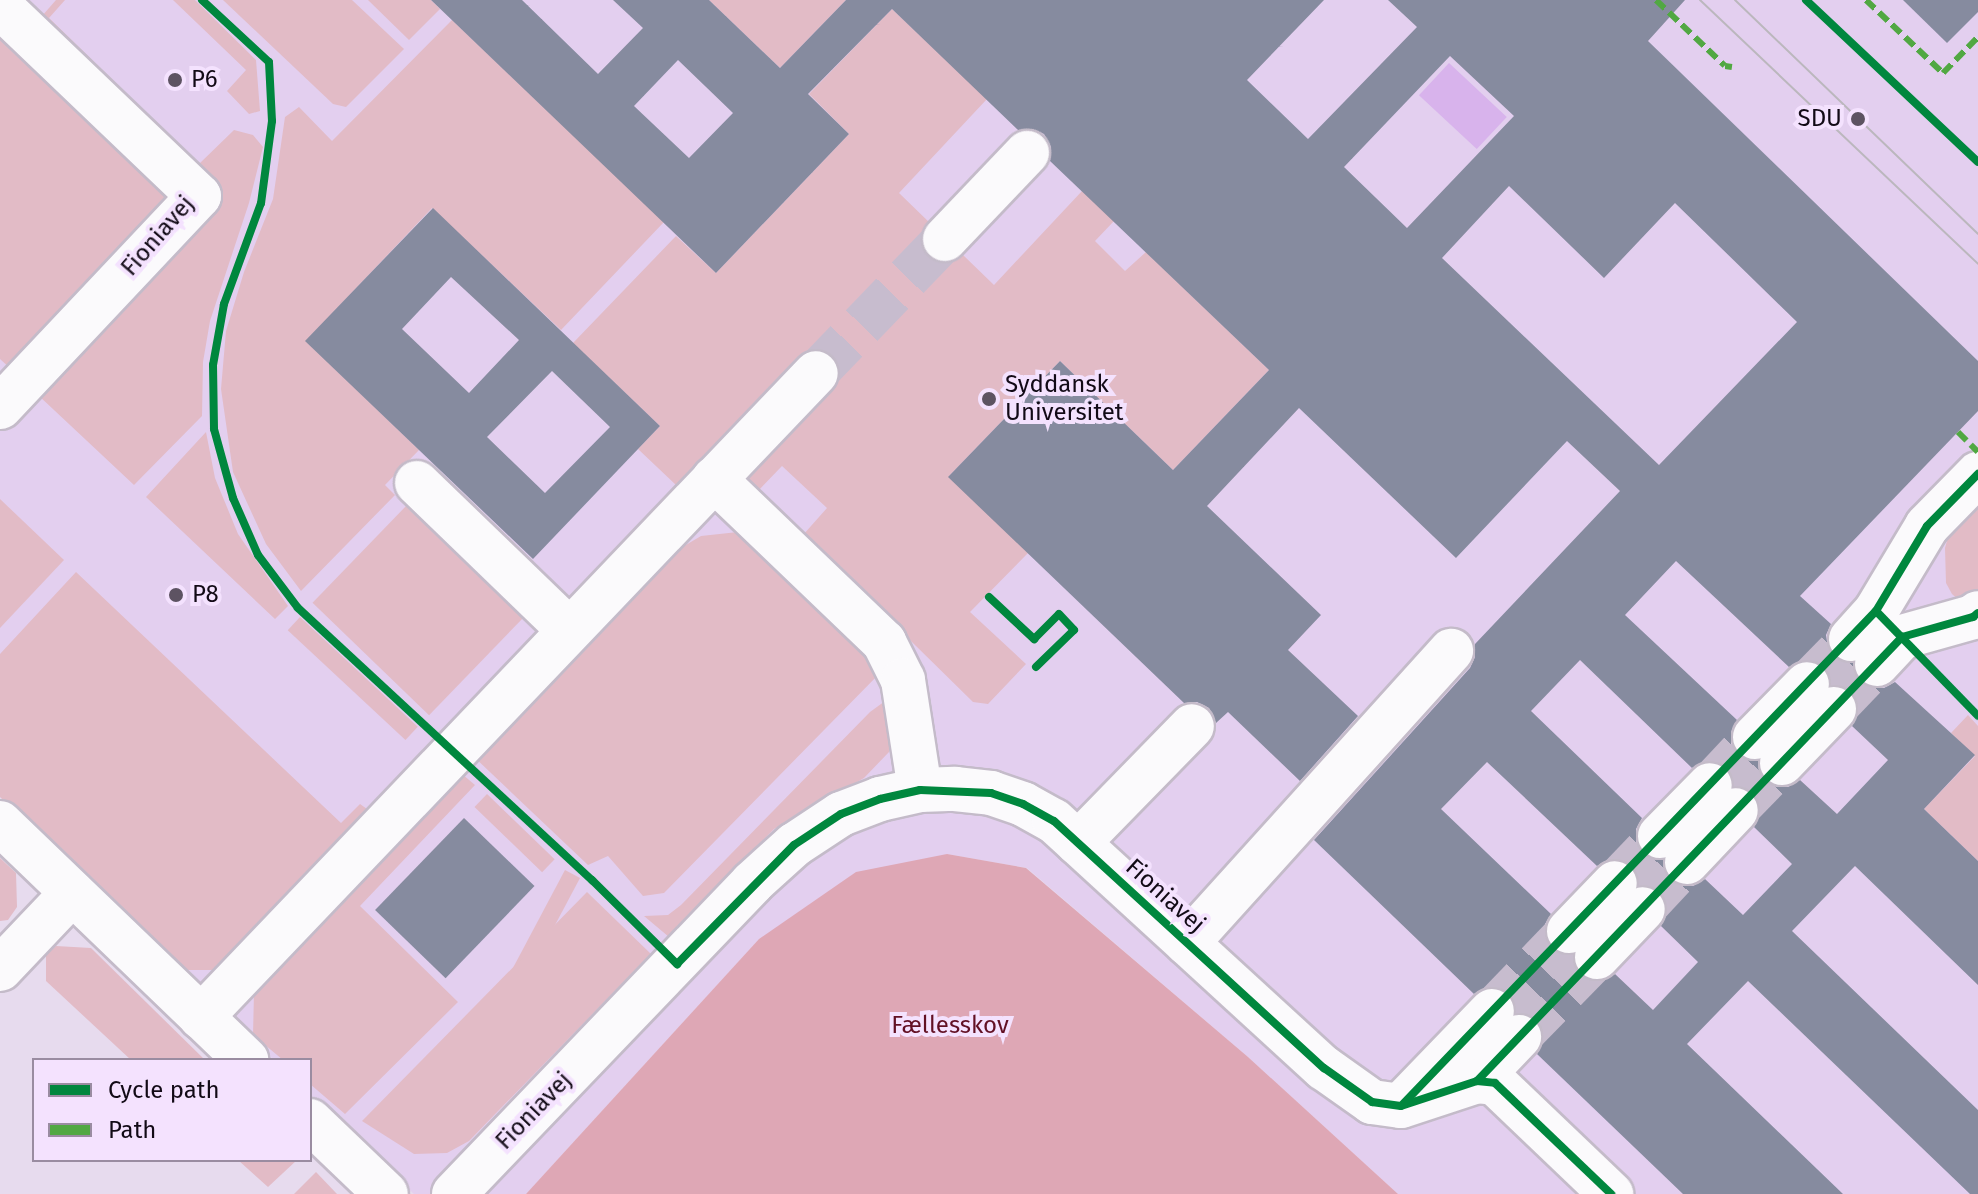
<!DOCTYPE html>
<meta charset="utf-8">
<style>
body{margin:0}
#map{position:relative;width:1978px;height:1194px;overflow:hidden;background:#e7dbee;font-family:"Fira Sans",sans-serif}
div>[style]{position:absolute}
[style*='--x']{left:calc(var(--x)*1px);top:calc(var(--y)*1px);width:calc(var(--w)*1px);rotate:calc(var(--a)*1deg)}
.built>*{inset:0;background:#e3cfef}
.green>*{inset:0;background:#e2bbc6;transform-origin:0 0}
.forest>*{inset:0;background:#dea7b5}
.water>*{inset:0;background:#d8b3ec;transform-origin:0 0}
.building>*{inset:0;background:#868b9f;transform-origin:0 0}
.minor-tunnel>*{height:44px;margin-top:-22px;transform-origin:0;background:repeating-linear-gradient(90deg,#c7bcce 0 44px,transparent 0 66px)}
.roads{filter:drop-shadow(2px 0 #c4bbc9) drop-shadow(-2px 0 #c4bbc9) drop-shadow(0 2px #c4bbc9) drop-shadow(0 -2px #c4bbc9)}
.minor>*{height:44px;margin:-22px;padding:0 22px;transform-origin:22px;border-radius:22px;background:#fbfafc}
.tram>*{height:2px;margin:-1px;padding:0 1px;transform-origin:1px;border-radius:1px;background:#bbb7bd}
.quiet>*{height:6px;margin-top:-3px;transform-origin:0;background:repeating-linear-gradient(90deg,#51a842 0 12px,transparent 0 18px)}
.cycleway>*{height:8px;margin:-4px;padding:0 4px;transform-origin:4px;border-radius:4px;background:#00873e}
.dots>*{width:22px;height:22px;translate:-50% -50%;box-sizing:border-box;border:4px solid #f4e2fe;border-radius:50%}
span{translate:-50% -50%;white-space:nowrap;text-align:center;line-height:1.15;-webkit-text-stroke:8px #f4e2fe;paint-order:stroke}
.poi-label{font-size:24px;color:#120a16}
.left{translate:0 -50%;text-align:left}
.right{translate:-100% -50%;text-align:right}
.street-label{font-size:24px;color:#120a16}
.park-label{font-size:24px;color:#621024}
.legend{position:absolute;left:32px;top:1058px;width:280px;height:104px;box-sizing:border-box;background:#f4e2fe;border:2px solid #9a8ca1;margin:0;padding:10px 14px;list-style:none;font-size:24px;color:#120a16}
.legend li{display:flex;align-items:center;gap:16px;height:40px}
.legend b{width:40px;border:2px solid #9a8ca1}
</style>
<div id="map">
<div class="built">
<div style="clip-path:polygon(0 0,1978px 0,1978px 1194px,1398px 1194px,1248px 1057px,1027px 868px,947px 854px,759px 939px,526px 1194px,414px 1194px,310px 1095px,310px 1060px,274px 1060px,0 797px)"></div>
</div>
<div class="green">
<div style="clip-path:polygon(56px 0,65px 0,49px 18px,199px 164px,234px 130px,253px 135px,263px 147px,249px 203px,210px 321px,203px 362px,202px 416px,134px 485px,38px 395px,222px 201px,43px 30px,42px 16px)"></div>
<div style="clip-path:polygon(173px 0,195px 0,256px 60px,260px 111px,249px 114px,227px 91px,246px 70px)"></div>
<div style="clip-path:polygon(223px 0,352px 0,404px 49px,346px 107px,333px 104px)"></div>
<div style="clip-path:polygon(368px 0,431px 0,440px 9px,409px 40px)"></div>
<div style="clip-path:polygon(709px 0,846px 0,780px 68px)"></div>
<div style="clip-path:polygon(892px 9px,987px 99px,899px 193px,994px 285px,1082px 191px,1114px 221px,1095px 241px,1125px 271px,1146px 252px,1269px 370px,1173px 470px,1060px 361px,949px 476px,1028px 553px,970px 612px,1026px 664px,988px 704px,973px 702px,803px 535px,827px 508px,782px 466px,756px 493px,743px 480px,834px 387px,804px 359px,685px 486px,676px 485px,638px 449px,660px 426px,573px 343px,676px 236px,716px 273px,849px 134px,809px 94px)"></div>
<div style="clip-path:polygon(452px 20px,664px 222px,561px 330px,432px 208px,306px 341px,419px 450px,385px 485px,395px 495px,301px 591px,266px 544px,233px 472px,221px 389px,226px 331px,244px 272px,273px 199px,285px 117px,299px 107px,332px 141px)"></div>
<div style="clip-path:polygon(0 32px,174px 197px,11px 369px,0 359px)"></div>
<div style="clip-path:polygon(206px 432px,215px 478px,238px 534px,288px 606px,275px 619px,146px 497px)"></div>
<div style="clip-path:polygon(0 499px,64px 560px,0 628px)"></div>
<div style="clip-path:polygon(1978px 501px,1978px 602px,1961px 602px,1952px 594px,1946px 583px,1945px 548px,1952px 523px)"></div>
<div style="left:407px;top:505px;width:162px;height:136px;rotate:44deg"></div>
<div style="clip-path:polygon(738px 532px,865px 643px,881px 672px,664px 893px,643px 896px,608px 856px,588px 865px,472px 755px,679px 549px,701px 536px)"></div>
<div style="clip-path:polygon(76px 572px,341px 823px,360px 804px,367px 809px,369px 819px,223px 970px,180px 970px,0 797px,0 654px)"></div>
<div style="left:300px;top:617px;width:161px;height:18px;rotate:43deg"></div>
<div style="clip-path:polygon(892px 696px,889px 752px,864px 778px,774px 829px,669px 937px,644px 916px,668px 915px,681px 905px,870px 712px)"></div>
<div style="clip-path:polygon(1968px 715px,1978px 726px,1978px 861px,1924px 809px,1975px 756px,1951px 733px)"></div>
<div style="clip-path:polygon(462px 774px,475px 785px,360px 906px,458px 1002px,345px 1114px,310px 1084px,310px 1060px,283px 1060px,253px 1035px,254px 992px)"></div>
<div style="left:487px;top:794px;width:94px;height:18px;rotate:44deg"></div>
<div style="clip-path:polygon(0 858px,16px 873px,17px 907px,8px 920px,0 921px)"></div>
<div style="left:565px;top:870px;width:17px;height:157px;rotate:28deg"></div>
<div style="clip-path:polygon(587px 892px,651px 954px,469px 1141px,447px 1153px,414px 1154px,362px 1121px)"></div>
<div style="clip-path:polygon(56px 946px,91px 948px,205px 1060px,131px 1060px,46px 981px,46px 955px)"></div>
<div style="clip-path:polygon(238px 1160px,297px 1160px,268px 1187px)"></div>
<div style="clip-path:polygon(316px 1172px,337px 1194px,294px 1194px)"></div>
</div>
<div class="forest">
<div style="clip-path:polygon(947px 854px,1026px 868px,1248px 1057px,1398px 1194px,526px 1194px,759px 939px,856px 872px)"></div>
</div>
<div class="water">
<div style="left:1449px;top:63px;width:79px;height:44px;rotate:43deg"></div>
</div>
<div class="building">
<div style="clip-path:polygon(evenodd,431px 0,522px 0,598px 74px,643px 28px,613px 0,709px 0,780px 68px,846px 0,1324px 0,1247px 80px,1308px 139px,1417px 27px,1388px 0,1685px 0,1648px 41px,1978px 361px,1978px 411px,1800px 596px,1831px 624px,1826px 635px,1828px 648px,1835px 658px,1853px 663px,1861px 683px,1872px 688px,1884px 688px,1895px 682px,1975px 755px,1924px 809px,1978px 861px,1978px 985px,1855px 866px,1792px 931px,1978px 1110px,1978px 1194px,1970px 1194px,1748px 981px,1687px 1044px,1843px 1194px,1683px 1194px,1537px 1054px,1543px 1042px,1543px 1029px,1536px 1018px,1516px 1013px,1509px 993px,1497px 987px,1486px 987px,1474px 994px,1314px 840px,1470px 668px,1475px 657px,1475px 644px,1620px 491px,1567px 441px,1456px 558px,1299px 408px,1207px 506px,1321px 615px,1288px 650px,1358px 716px,1300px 781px,1228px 712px,1216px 723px,1209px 708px,1197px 702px,1184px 703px,948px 477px,1060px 361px,1173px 470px,1269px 370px,1050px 161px,1051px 147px,1044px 134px,1032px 129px,1018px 130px,892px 9px,808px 94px,849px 134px,716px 273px,431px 0,1450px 56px,1514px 116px,1407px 228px,1344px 167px,1450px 56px,431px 0,678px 60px,733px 113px,689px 158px,634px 106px,678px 60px,431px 0,1509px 186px,1604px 278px,1675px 203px,1797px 322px,1659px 465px,1442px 258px,1509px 186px,431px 0,1676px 561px,1789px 667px,1801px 660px,1814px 660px,1825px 667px,1831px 685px,1852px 692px,1858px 703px,1858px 714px,1852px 726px,1888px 760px,1837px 814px,1800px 780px,1788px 787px,1777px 787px,1765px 781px,1758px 761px,1738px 755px,1731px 744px,1731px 732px,1737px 720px,1625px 615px,1676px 561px,431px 0,1580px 660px,1692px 768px,1704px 761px,1717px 761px,1728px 768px,1734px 786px,1754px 792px,1760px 804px,1760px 815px,1754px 827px,1792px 864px,1743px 915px,1705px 879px,1693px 886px,1681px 886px,1669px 880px,1663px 860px,1643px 854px,1636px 842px,1636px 829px,1642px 818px,1531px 711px,1580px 660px,431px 0,1487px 762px,1597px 866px,1609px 859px,1622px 859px,1633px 866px,1639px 885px,1650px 885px,1661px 892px,1667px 901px,1667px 914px,1661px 926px,1698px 962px,1653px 1010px,1615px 974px,1603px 981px,1590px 981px,1579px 974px,1573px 955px,1552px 950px,1545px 937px,1545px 924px,1551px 914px,1441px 809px,1487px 762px)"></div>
<div style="clip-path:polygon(1903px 0,1978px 0,1978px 12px,1947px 43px)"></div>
<div style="clip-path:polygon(evenodd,433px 208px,660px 426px,533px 559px,305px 341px,433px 208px,451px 277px,519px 340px,469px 393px,402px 329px,451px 277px,433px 208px,552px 371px,610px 427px,545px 493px,487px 437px,552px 371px)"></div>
<div style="left:464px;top:818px;width:98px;height:128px;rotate:44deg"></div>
</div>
<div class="minor-tunnel">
<div style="--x:816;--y:373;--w:186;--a:-46.1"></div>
<div style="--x:1807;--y:684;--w:63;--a:-45.6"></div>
<div style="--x:1834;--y:709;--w:62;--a:-46.3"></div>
<div style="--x:1710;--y:785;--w:66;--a:-46.8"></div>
<div style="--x:1736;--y:810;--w:66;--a:-45.6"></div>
<div style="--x:1615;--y:883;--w:65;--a:-46.2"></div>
<div style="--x:1643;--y:909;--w:64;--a:-46.9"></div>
<div style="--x:1492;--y:1011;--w:111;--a:-46.1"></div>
<div style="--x:1519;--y:1037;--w:112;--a:-45.7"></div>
</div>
<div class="roads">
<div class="minor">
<div style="--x:0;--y:6;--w:275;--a:43.7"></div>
<div style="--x:199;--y:196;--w:290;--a:133.3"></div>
<div style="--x:945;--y:239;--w:119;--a:-46.4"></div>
<div style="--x:714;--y:479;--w:236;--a:43.8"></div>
<div style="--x:884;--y:642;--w:42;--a:63.4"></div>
<div style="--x:903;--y:680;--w:111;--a:81.2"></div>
<div style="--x:417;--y:483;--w:211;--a:44"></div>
<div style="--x:1851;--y:639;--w:38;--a:-48"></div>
<div style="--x:1876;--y:611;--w:99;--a:-59"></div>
<div style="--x:1927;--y:526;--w:73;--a:-45.6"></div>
<div style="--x:1877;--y:664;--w:37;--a:-47"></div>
<div style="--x:1902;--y:637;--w:74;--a:-15.7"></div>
<div style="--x:1973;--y:617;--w:6;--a:-39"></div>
<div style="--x:1755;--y:737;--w:74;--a:-45.5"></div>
<div style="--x:1782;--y:763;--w:75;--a:-46.1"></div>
<div style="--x:0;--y:823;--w:342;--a:43.9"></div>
<div style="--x:1660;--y:836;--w:71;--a:-45.6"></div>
<div style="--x:1078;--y:843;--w:163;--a:-45.7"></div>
<div style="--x:1687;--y:862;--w:71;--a:-46.7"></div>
<div style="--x:1569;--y:931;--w:66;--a:-46.2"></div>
<div style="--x:1187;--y:943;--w:394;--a:-47.9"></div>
<div style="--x:1597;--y:957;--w:66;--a:-46.2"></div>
<div style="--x:0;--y:969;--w:105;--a:-46.5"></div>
<div style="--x:201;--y:1017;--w:890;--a:-46.32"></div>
<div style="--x:1477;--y:1081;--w:61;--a:-46.3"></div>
<div style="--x:1405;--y:1101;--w:125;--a:-46"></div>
<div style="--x:310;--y:1121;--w:105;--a:43.8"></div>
<div style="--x:454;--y:1194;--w:431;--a:-46.2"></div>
<div style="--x:752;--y:883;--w:57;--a:-42.1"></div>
<div style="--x:794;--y:845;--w:56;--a:-33.4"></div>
<div style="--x:841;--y:814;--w:42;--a:-21"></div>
<div style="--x:880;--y:799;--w:41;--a:-12.7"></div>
<div style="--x:920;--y:790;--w:35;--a:-2"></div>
<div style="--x:955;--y:789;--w:36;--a:6"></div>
<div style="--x:991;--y:793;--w:34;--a:19"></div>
<div style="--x:1023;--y:804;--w:35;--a:29"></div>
<div style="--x:1054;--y:821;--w:366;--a:42.5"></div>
<div style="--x:1324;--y:1068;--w:59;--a:35.3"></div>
<div style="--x:1372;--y:1102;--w:29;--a:8"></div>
<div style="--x:1401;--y:1106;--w:80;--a:-18.2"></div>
<div style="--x:1477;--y:1081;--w:18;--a:6"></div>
<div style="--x:1495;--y:1083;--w:161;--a:43.7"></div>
</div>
</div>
<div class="tram">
<div style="--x:1700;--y:0;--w:383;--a:43.5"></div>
<div style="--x:1735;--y:0;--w:337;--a:43.9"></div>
</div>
<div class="quiet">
<div style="--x:1656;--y:0;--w:95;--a:43.7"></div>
<div style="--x:1725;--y:66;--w:7;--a:8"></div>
<div style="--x:1866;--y:0;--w:106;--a:43.5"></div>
<div style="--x:1943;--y:73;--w:50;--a:-45.8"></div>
<div style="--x:1958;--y:432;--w:28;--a:45"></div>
</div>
<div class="cycleway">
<div style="--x:202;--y:0;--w:91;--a:42.8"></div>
<div style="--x:269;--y:62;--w:59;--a:87.1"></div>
<div style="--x:272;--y:121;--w:83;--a:97.6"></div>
<div style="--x:261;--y:203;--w:108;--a:110.1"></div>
<div style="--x:224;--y:304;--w:62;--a:100.2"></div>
<div style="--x:213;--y:365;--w:64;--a:89.1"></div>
<div style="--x:214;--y:429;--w:72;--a:74.6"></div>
<div style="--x:233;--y:498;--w:62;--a:66.3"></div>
<div style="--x:258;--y:555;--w:66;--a:53"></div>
<div style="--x:298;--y:608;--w:401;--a:42.8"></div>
<div style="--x:592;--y:880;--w:120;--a:44.7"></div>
<div style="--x:677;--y:964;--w:167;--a:-45.5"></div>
<div style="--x:794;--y:845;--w:56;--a:-33.4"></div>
<div style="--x:841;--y:814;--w:42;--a:-21"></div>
<div style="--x:880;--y:799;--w:41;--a:-12.7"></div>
<div style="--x:920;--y:790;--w:71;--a:2.4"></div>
<div style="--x:991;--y:793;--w:34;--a:19"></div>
<div style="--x:1023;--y:804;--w:35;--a:29"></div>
<div style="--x:1054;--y:821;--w:366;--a:42.5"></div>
<div style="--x:1324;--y:1068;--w:59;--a:35.3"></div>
<div style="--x:1372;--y:1102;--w:29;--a:8"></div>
<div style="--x:1401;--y:1106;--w:80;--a:-18.2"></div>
<div style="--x:1477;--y:1081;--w:18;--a:6"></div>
<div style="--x:1495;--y:1083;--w:161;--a:43.7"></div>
<div style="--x:1806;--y:0;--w:236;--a:43.3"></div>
<div style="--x:989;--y:597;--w:62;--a:43"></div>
<div style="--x:1034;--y:639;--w:35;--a:-45"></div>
<div style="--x:1059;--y:614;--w:22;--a:47"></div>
<div style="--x:1074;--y:630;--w:53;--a:135.8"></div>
<div style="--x:1876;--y:611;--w:146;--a:45.8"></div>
<div style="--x:1477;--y:1081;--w:615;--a:-46.25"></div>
<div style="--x:1902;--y:637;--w:74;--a:-15.7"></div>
<div style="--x:1973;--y:617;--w:6;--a:-39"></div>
<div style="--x:1403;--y:1104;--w:683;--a:-46.19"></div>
<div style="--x:1876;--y:611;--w:99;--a:-59"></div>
<div style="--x:1927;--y:526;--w:73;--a:-45.6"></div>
</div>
<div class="dots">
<div style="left:175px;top:80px;background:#5d5362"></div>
<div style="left:1858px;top:119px;background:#5d5362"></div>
<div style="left:989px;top:399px;background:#5d5362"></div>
<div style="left:176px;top:595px;background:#5d5362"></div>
</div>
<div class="poi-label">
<span class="left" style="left:191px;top:80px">P6</span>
<span class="right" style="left:1842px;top:119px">SDU</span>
<span class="left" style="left:1005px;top:399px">Syddansk<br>Universitet</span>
<span class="left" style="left:192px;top:595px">P8</span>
</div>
<div class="street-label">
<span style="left:158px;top:236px;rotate:-49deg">Fioniavej</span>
<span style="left:1165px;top:896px;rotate:42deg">Fioniavej</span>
<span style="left:534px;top:1111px;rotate:-46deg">Fioniavej</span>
</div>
<div class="park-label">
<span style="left:950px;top:1026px">Fællesskov</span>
</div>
<ul class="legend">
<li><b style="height:10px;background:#00873e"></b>Cycle path</li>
<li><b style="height:10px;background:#51a842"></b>Path</li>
</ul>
</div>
